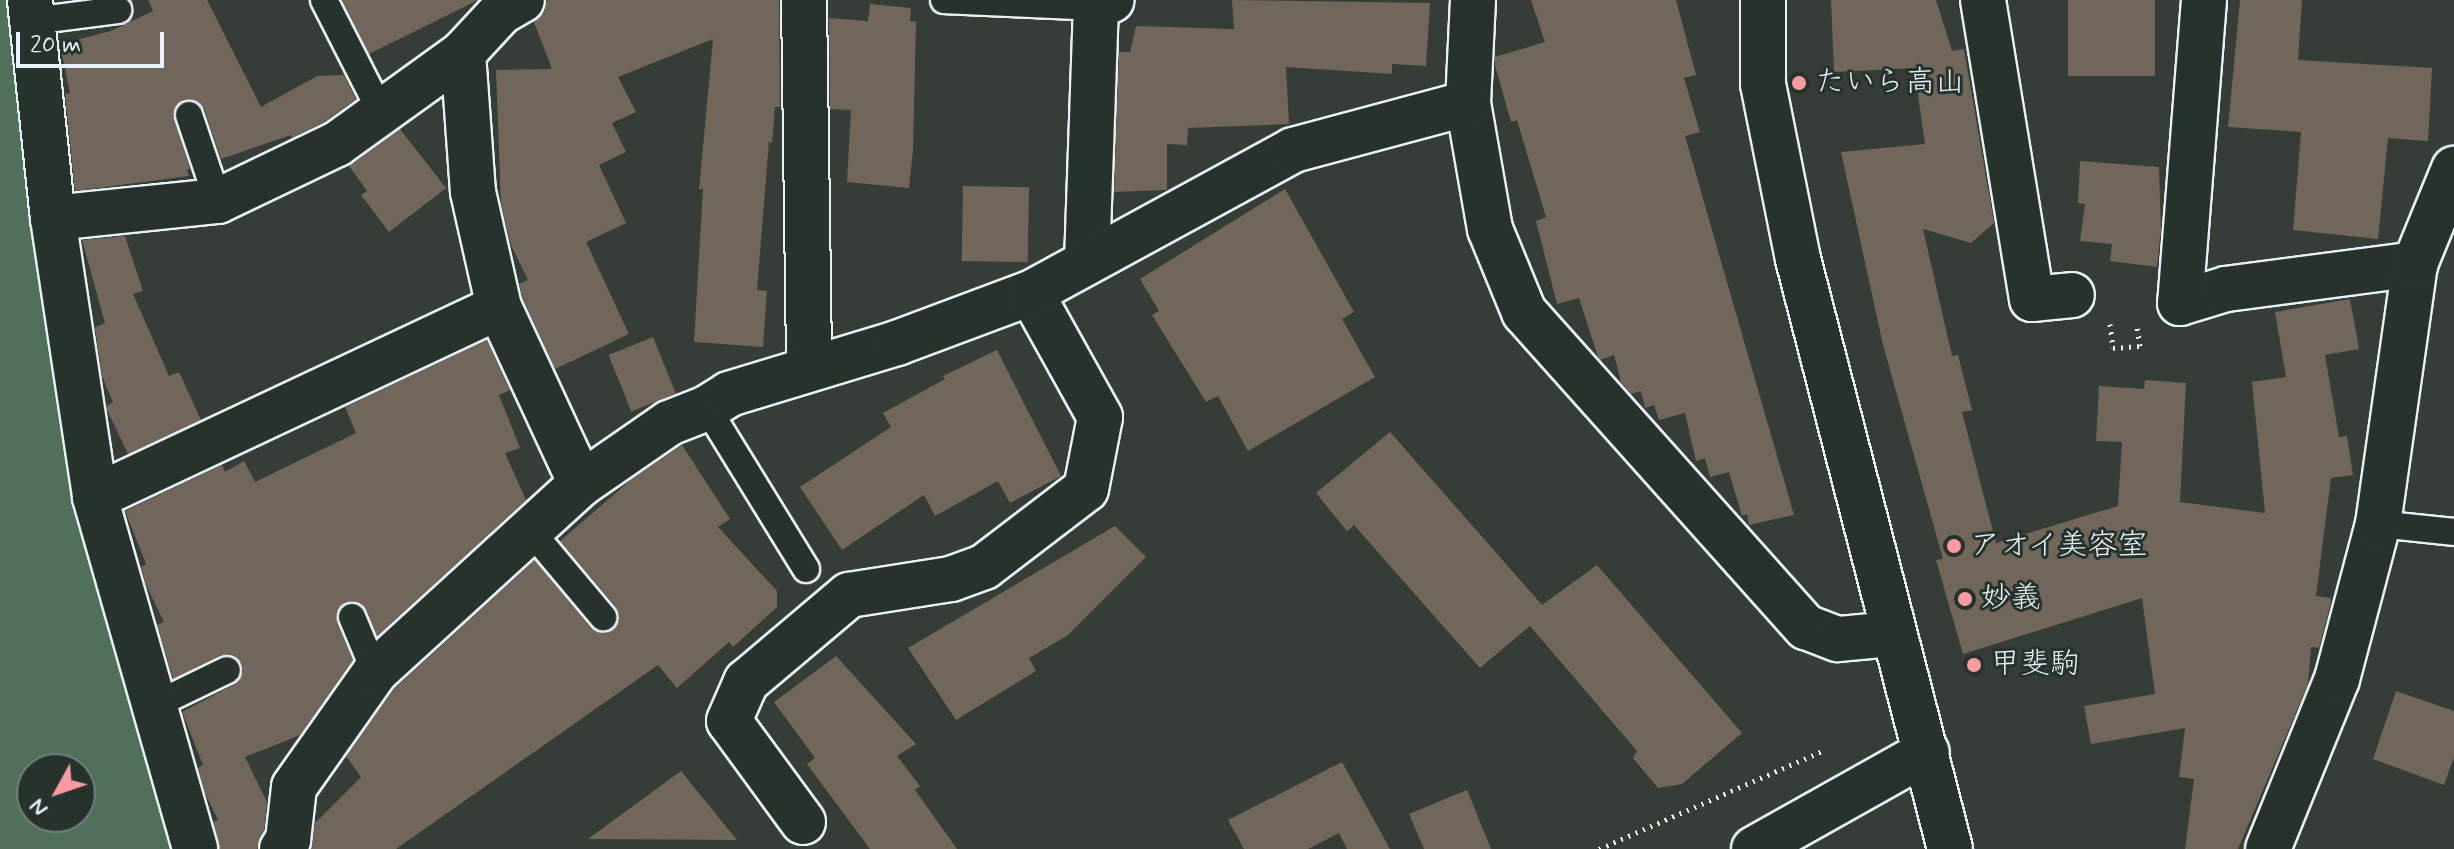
<!DOCTYPE html>
<meta charset="utf-8">
<style>
body{margin:0}
#map{position:relative;width:2454px;height:849px;overflow:hidden;background:#353d36;font-family:Mynerve,"Klee One",sans-serif}
div>[style]{position:absolute}
[style*='--x']{left:calc(var(--x)*1px);top:calc(var(--y)*1px);width:calc(var(--w)*1px);rotate:calc(var(--a)*1deg)}
.green>*{inset:0;background:#517059}
.building>*{inset:0;background:#71665b;transform-origin:0 0}
.path>*{height:5px;margin-top:-2.5px;transform-origin:0;background:repeating-linear-gradient(90deg,#e8f1f8 0 2px,transparent 0 8px)}
.roads{filter:drop-shadow(2px 0 #e8f1f8) drop-shadow(-2px 0 #e8f1f8) drop-shadow(0 2px #e8f1f8) drop-shadow(0 -2px #e8f1f8)}
.service>*{height:26px;margin:-13px;padding:0 13px;transform-origin:13px;border-radius:13px;background:#26332d}
.minor>*{height:44px;margin:-22px;padding:0 22px;transform-origin:22px;border-radius:22px;background:#26332d}
.tertiary>*{height:44px;margin:-22px;padding:0 22px;transform-origin:22px;border-radius:22px;background:#26332d}
.dots>*{width:22px;height:22px;translate:-50% -50%;box-sizing:border-box;border:4px solid #26332d;border-radius:50%}
span{translate:-50% -50%;white-space:nowrap;text-align:center;line-height:1.15;-webkit-text-stroke:6px #26332d;paint-order:stroke}
.poi-label{font-size:30px;color:#e8f1f8}
.left{translate:0 -50%;text-align:left}
.north{position:absolute;left:16px;top:753px;width:80px;height:80px;box-sizing:border-box;background:#26332d;border:2px solid #747f7e;border-radius:50%;rotate:230deg;font-size:22px;font-weight:700;line-height:32px;text-align:center;color:#e8f1f8}
.north::after{content:'';display:block;margin:auto;width:28px;height:36px;background:#ff9aa2;clip-path:polygon(50% 0,100% 100%,50% 72%,0 100%)}
.scale{position:absolute;left:16px;top:32px;width:148px;height:36px;box-sizing:border-box;border:4px solid #e8f1f8;border-top:0;padding-left:10px;font-size:24px;line-height:28px;white-space:nowrap;color:#e8f1f8;-webkit-text-stroke:6px #26332d;paint-order:stroke}
</style>
<div id="map">
<div class="green">
<div style="clip-path:polygon(evenodd,0 0,12px 0,173px 849px,0 849px,0 0,32px 769px,80px 769px,80px 817px,32px 817px,32px 769px)"></div>
</div>
<div class="building">
<div style="clip-path:polygon(148px 0,207px 0,261px 107px,317px 76px,344px 75px,356px 99px,324px 122px,292px 138px,291px 135px,221px 159px,204px 109px,193px 100px,185px 100px,173px 113px,190px 169px,187px 170px,189px 176px,75px 191px,65px 94px,70px 93px,60px 44px,111px 31px,153px 11px)"></div>
<div style="clip-path:polygon(342px 0,478px 0,369px 54px)"></div>
<div style="clip-path:polygon(547px 0,779px 0,780px 107px,775px 107px,772px 143px,769px 142px,757px 290px,767px 291px,763px 347px,694px 342px,703px 188px,699px 190px,713px 39px,618px 77px,636px 112px,612px 123px,626px 152px,599px 165px,626px 223px,586px 242px,629px 334px,555px 369px,523px 299px,519px 284px,528px 280px,511px 245px,501px 204px,496px 70px,552px 69px,534px 22px,544px 12px)"></div>
<div style="clip-path:polygon(1232px 0,1430px 3px,1426px 66px,1392px 64px,1392px 74px,1286px 67px,1289px 124px,1188px 128px,1187px 145px,1167px 144px,1167px 190px,1114px 192px,1119px 52px,1130px 52px,1136px 26px,1234px 29px)"></div>
<div style="clip-path:polygon(1531px 0,1676px 0,1696px 75px,1684px 78px,1700px 132px,1685px 136px,1794px 515px,1749px 525px,1747px 514px,1742px 516px,1729px 472px,1710px 477px,1705px 458px,1696px 461px,1685px 413px,1659px 420px,1654px 405px,1645px 408px,1641px 391px,1631px 394px,1621px 382px,1614px 355px,1600px 360px,1598px 357px,1579px 298px,1557px 304px,1536px 221px,1546px 217px,1517px 120px,1511px 122px,1495px 65px,1495px 57px,1545px 42px)"></div>
<div style="clip-path:polygon(1831px 0,1936px 0,1952px 51px,1964px 49px,1994px 223px,1971px 243px,1923px 229px,1952px 356px,1958px 355px,1972px 410px,1962px 412px,1996px 543px,2118px 506px,2122px 442px,2096px 441px,2099px 386px,2144px 389px,2145px 380px,2186px 383px,2180px 502px,2265px 513px,2252px 382px,2286px 377px,2275px 312px,2350px 299px,2359px 349px,2325px 355px,2339px 437px,2347px 436px,2353px 475px,2331px 478px,2316px 596px,2331px 598px,2330px 606px,2319px 648px,2311px 647px,2308px 684px,2238px 849px,2185px 849px,2194px 779px,2179px 777px,2185px 728px,2091px 744px,2084px 706px,2155px 694px,2142px 598px,1963px 654px,1936px 560px,1943px 559px,1883px 345px,1841px 152px,1925px 144px,1914px 68px,1834px 72px)"></div>
<div style="left:2068px;top:0;width:87px;height:76px"></div>
<div style="clip-path:polygon(2240px 0,2302px 0,2298px 60px,2432px 68px,2428px 141px,2388px 138px,2378px 239px,2293px 230px,2301px 132px,2228px 127px)"></div>
<div style="clip-path:polygon(870px 4px,911px 8px,910px 21px,916px 22px,913px 150px,909px 188px,847px 182px,851px 110px,830px 109px,829px 18px,868px 21px)"></div>
<div style="clip-path:polygon(400px 129px,446px 188px,389px 232px,361px 195px,367px 191px,349px 166px)"></div>
<div style="clip-path:polygon(2080px 161px,2159px 167px,2161px 229px,2157px 267px,2110px 261px,2112px 244px,2080px 241px,2085px 204px,2078px 203px)"></div>
<div style="left:963px;top:186px;width:66px;height:75px;rotate:1deg"></div>
<div style="clip-path:polygon(1285px 189px,1354px 312px,1342px 319px,1375px 377px,1248px 451px,1218px 396px,1206px 402px,1152px 315px,1159px 311px,1140px 279px)"></div>
<div style="clip-path:polygon(125px 236px,143px 291px,133px 294px,169px 376px,179px 372px,201px 420px,128px 454px,107px 410px,106px 406px,113px 402px,102px 376px,95px 327px,105px 323px,82px 240px)"></div>
<div style="left:653px;top:337px;width:61px;height:48px;rotate:68deg"></div>
<div style="clip-path:polygon(487px 340px,510px 390px,499px 395px,520px 448px,505px 453px,526px 500px,377px 636px,362px 605px,353px 601px,340px 607px,337px 622px,353px 660px,300px 735px,245px 757px,267px 802px,264px 831px,257px 849px,219px 849px,213px 822px,218px 820px,205px 793px,198px 768px,203px 765px,182px 712px,235px 684px,243px 672px,242px 664px,235px 656px,221px 655px,173px 679px,157px 625px,164px 622px,146px 585px,141px 567px,146px 564px,125px 511px,222px 465px,225px 472px,244px 461px,255px 482px,356px 433px,345px 407px)"></div>
<div style="clip-path:polygon(997px 350px,1061px 476px,1010px 503px,998px 481px,935px 516px,924px 495px,842px 550px,800px 487px,891px 427px,883px 413px,945px 379px,943px 376px)"></div>
<div style="clip-path:polygon(1390px 432px,1542px 605px,1597px 565px,1742px 733px,1682px 784px,1658px 788px,1633px 758px,1637px 751px,1530px 626px,1480px 668px,1354px 525px,1347px 531px,1316px 493px)"></div>
<div style="clip-path:polygon(682px 445px,730px 519px,718px 527px,777px 591px,777px 607px,733px 647px,729px 642px,677px 688px,658px 665px,396px 849px,311px 849px,315px 823px,361px 777px,346px 756px,394px 689px,535px 560px,591px 628px,605px 633px,614px 629px,619px 615px,616px 607px,560px 541px,632px 479px)"></div>
<div style="clip-path:polygon(1115px 526px,1146px 557px,1068px 635px,1029px 658px,1036px 671px,956px 720px,908px 648px)"></div>
<div style="clip-path:polygon(836px 656px,916px 744px,897px 756px,920px 786px,915px 790px,957px 849px,870px 849px,807px 764px,815px 758px,774px 702px)"></div>
<div style="clip-path:polygon(2396px 691px,2454px 711px,2454px 757px,2444px 785px,2373px 759px)"></div>
<div style="clip-path:polygon(1342px 762px,1390px 849px,1347px 849px,1339px 833px,1308px 849px,1244px 849px,1228px 820px)"></div>
<div style="clip-path:polygon(681px 771px,737px 840px,588px 839px)"></div>
<div style="clip-path:polygon(1467px 790px,1491px 849px,1424px 849px,1409px 814px)"></div>
</div>
<div class="path">
<div style="--x:2110;--y:324;--w:24;--a:83"></div>
<div style="--x:2113;--y:348;--w:27;--a:-4"></div>
<div style="--x:2140;--y:346;--w:19;--a:-99"></div>
<div style="--x:1599;--y:849;--w:247;--a:-23.7"></div>
</div>
<div class="roads">
<div class="service">
<div style="--x:324;--y:0;--w:126;--a:63"></div>
<div style="--x:944;--y:0;--w:152;--a:2.6"></div>
<div style="--x:33;--y:21;--w:86;--a:-7.4"></div>
<div style="--x:189;--y:115;--w:91;--a:71.4"></div>
<div style="--x:707;--y:408;--w:189;--a:58.4"></div>
<div style="--x:2378;--y:524;--w:76;--a:6"></div>
<div style="--x:530;--y:530;--w:114;--a:50"></div>
<div style="--x:352;--y:617;--w:60;--a:67.3"></div>
<div style="--x:153;--y:706;--w:82;--a:-25.9"></div>
</div>
<div class="minor">
<div style="--x:30;--y:0;--w:219;--a:84"></div>
<div style="--x:53;--y:218;--w:282;--a:81.4"></div>
<div style="--x:95;--y:497;--w:366;--a:74.1"></div>
<div style="--x:804;--y:0;--w:369;--a:89.2"></div>
<div style="--x:1473;--y:0;--w:103;--a:92.8"></div>
<div style="--x:1468;--y:103;--w:128;--a:80.1"></div>
<div style="--x:1490;--y:229;--w:90;--a:67.7"></div>
<div style="--x:1524;--y:312;--w:423;--a:48.2"></div>
<div style="--x:1806;--y:627;--w:34;--a:21"></div>
<div style="--x:1838;--y:639;--w:54;--a:-5.3"></div>
<div style="--x:1983;--y:0;--w:303;--a:80.7"></div>
<div style="--x:2032;--y:299;--w:40;--a:-5.7"></div>
<div style="--x:2204;--y:0;--w:304;--a:94.5"></div>
<div style="--x:2180;--y:303;--w:48;--a:-16.9"></div>
<div style="--x:2226;--y:289;--w:191;--a:-7.5"></div>
<div style="--x:463;--y:53;--w:139;--a:85.9"></div>
<div style="--x:473;--y:192;--w:118;--a:77.3"></div>
<div style="--x:499;--y:307;--w:195;--a:65.1"></div>
<div style="--x:53;--y:218;--w:166;--a:-5.9"></div>
<div style="--x:218;--y:201;--w:132;--a:-25.6"></div>
<div style="--x:337;--y:144;--w:155;--a:-35.8"></div>
<div style="--x:463;--y:53;--w:56;--a:-47.2"></div>
<div style="--x:501;--y:12;--w:24;--a:-30"></div>
<div style="--x:1087;--y:262;--w:255;--a:-88"></div>
<div style="--x:1096;--y:7;--w:17;--a:-24"></div>
<div style="--x:95;--y:497;--w:446;--a:-25.2"></div>
<div style="--x:803;--y:822;--w:125;--a:-126.2"></div>
<div style="--x:729;--y:721;--w:43;--a:-66.4"></div>
<div style="--x:746;--y:682;--w:135;--a:-40.2"></div>
<div style="--x:849;--y:595;--w:103;--a:-8.9"></div>
<div style="--x:951;--y:579;--w:35;--a:-20"></div>
<div style="--x:984;--y:567;--w:128;--a:-37.4"></div>
<div style="--x:1086;--y:489;--w:73;--a:-79"></div>
<div style="--x:1100;--y:417;--w:142;--a:-119.1"></div>
<div style="--x:282;--y:849;--w:11;--a:-56"></div>
<div style="--x:288;--y:840;--w:53;--a:-83.5"></div>
<div style="--x:294;--y:787;--w:141;--a:-54.8"></div>
<div style="--x:375;--y:672;--w:279;--a:-42.4"></div>
<div style="--x:581;--y:484;--w:107;--a:-34.7"></div>
<div style="--x:669;--y:423;--w:41;--a:-21.5"></div>
<div style="--x:707;--y:408;--w:26;--a:-32"></div>
<div style="--x:729;--y:394;--w:176;--a:-16.9"></div>
<div style="--x:897;--y:343;--w:143;--a:-20.5"></div>
<div style="--x:1031;--y:293;--w:298;--a:-28.6"></div>
<div style="--x:1293;--y:150;--w:181;--a:-15"></div>
<div style="--x:1754;--y:849;--w:198;--a:-29.3"></div>
<div style="--x:2268;--y:849;--w:183;--a:-67.9"></div>
<div style="--x:2337;--y:679;--w:160;--a:-75.2"></div>
<div style="--x:2378;--y:524;--w:263;--a:-81.9"></div>
<div style="--x:2415;--y:264;--w:103;--a:-67.7"></div>
</div>
<div class="tertiary">
<div style="--x:1763;--y:0;--w:84;--a:90"></div>
<div style="--x:1763;--y:84;--w:178;--a:78.7"></div>
<div style="--x:1798;--y:259;--w:609;--a:75.55"></div>
</div>
</div>
<div class="dots">
<div style="left:1799px;top:83px;background:#ff9aa2"></div>
<div style="left:1954px;top:546px;background:#ff9aa2"></div>
<div style="left:1965px;top:599px;background:#ff9aa2"></div>
<div style="left:1974px;top:665px;background:#ff9aa2"></div>
</div>
<div class="poi-label">
<span class="left" style="left:1815px;top:83px">たいら高山</span>
<span class="left" style="left:1970px;top:546px">アオイ美容室</span>
<span class="left" style="left:1981px;top:599px">妙義</span>
<span class="left" style="left:1990px;top:665px">甲斐駒</span>
</div>
<div class="north">N</div>
<div class="scale">20 m</div>
</div>
